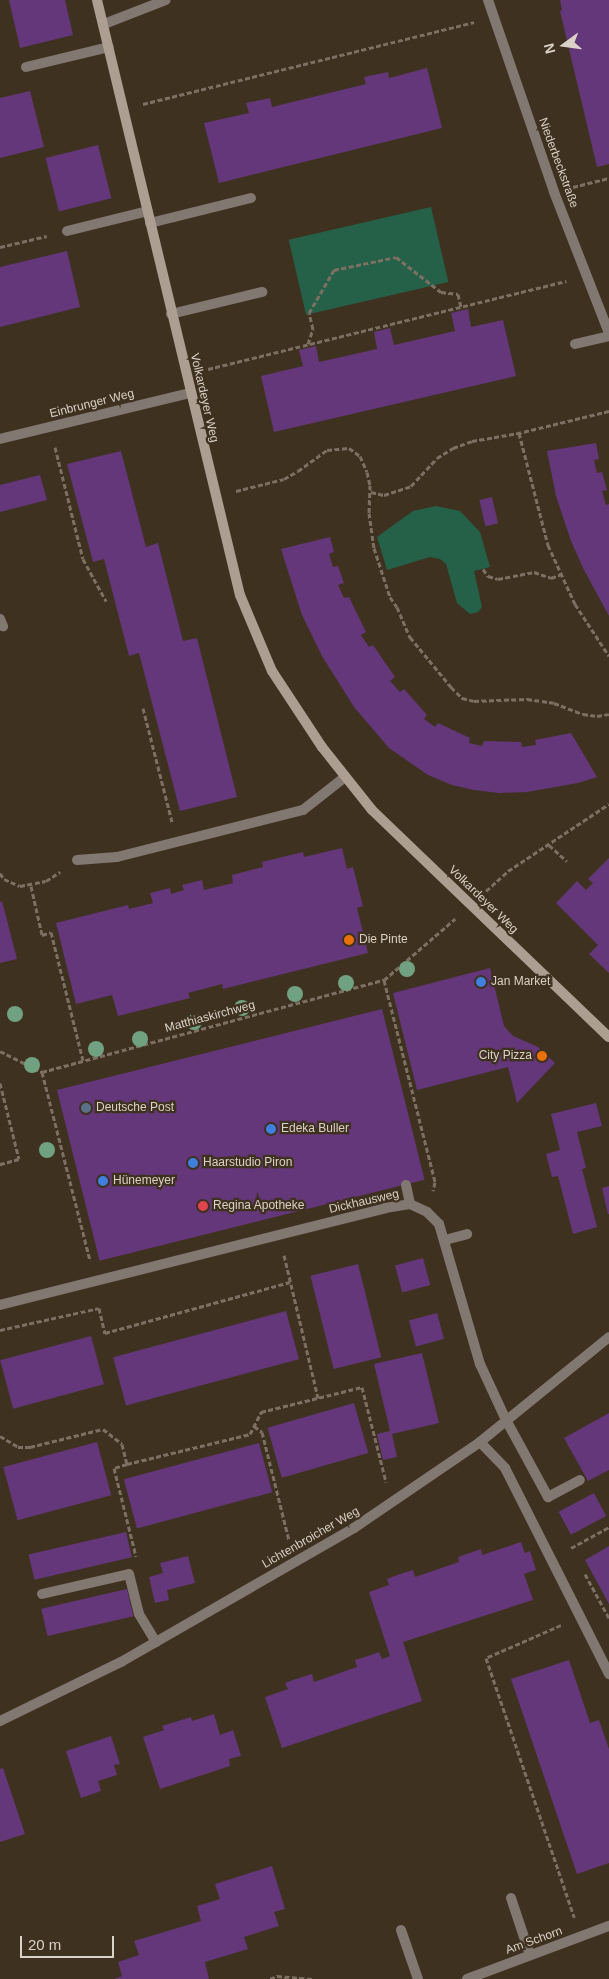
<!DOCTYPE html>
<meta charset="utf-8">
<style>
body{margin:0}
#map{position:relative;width:609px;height:1979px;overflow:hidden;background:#3f3120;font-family:Arial,sans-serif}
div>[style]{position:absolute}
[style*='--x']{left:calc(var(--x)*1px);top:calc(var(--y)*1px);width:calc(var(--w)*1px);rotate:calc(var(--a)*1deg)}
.green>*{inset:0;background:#256148;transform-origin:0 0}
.building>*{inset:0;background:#633779;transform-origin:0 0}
.path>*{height:3px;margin-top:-1.5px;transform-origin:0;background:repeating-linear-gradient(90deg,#7c7062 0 5px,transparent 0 7.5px)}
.lane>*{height:10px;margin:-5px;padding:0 5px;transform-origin:5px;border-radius:5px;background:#817871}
.street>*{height:10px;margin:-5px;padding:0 5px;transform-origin:5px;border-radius:5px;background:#817871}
.secondary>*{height:10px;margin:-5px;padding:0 5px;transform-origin:5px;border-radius:5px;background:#ac9f92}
.trees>*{width:16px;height:16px;margin:-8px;border-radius:50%;background:#70a180}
.dots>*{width:14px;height:14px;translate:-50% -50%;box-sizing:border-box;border:2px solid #3f3120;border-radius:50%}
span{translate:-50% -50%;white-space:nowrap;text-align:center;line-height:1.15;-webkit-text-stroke:4.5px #3f3120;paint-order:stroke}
.street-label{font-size:12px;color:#dad2c7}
.poi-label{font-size:12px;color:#dad2c7}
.left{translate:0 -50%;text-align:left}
.right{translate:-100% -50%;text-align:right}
.north{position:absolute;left:539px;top:20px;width:50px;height:50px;-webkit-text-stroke:4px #3f3120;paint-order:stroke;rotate:256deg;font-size:14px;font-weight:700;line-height:20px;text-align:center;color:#dad2c7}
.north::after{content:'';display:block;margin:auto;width:18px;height:22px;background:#dad2c7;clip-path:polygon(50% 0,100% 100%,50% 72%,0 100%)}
.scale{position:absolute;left:20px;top:1936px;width:94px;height:22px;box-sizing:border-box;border:2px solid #dad2c7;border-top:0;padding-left:6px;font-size:15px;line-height:18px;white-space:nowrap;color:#dad2c7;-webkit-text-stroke:4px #3f3120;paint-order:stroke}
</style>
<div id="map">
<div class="green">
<div style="left:431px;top:207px;width:77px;height:146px;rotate:77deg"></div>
<div style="clip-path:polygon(436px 506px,460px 511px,480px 532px,490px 567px,474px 571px,482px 607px,478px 612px,470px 614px,457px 603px,446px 564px,440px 559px,430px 557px,387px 570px,377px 537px,413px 511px)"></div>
</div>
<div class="building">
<div style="clip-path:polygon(9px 0,65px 0,73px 35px,20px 48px)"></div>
<div style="clip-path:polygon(560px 0,609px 0,609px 164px,597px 167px,560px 11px,562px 10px)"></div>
<div style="clip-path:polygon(427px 68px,442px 128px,219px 183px,204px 123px,249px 113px,246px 103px,256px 101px,270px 98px,272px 107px,366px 84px,364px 77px,388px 72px,389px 78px)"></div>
<div style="clip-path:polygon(30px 91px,44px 147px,0 158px,0 98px)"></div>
<div style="left:98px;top:145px;width:55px;height:54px;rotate:76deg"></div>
<div style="clip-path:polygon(67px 251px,80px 307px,0 327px,0 267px)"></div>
<div style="clip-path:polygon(468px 309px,471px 327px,503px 320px,516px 376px,274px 432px,261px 376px,303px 366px,299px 350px,316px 346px,319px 362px,377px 349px,374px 332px,390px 328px,394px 345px,455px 331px,451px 313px)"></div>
<div style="clip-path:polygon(596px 443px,599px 459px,594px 460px,597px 473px,602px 472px,607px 490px,602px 491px,606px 505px,609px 504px,609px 616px,584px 570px,571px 541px,556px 496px,547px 451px)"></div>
<div style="clip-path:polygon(121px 451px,146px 547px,158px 543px,183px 641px,197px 638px,237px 797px,180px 811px,139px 653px,129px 656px,104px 559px,93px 562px,67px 464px)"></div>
<div style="clip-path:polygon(40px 475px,47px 500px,0 512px,0 485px)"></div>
<div style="left:492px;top:497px;width:27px;height:13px;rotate:77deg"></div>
<div style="clip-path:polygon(330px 537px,334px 552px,329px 554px,333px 567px,338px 566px,344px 583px,338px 585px,344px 598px,349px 597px,366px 632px,361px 635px,369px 647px,373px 645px,395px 677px,390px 681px,400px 692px,404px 689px,427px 715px,424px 719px,435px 727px,438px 723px,470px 738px,469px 743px,482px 746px,484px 741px,521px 742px,522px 747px,536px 745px,535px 740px,571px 733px,597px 777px,578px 783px,527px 792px,499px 793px,474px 790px,452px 785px,428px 775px,389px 748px,354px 707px,322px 656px,302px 615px,286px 565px,281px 549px)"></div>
<div style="clip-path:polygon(342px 848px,347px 869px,353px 867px,363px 906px,357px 908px,368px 953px,223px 989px,222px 984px,188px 993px,190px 998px,118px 1016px,112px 995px,76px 1004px,56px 923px,128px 905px,129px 909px,153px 903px,150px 893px,170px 888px,171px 894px,184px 890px,182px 885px,202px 880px,204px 890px,233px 883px,232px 875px,263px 867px,262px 862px,303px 852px,304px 857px)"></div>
<div style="clip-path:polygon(609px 858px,609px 973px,589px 954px,598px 945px,556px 903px,577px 881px,586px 890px,593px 883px,588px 879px)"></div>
<div style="clip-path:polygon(2px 901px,17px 959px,0 963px,0 902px)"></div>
<div style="clip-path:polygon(490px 968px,504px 1026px,513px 1036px,538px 1047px,555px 1063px,517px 1103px,508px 1067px,417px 1090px,393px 993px)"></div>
<div style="left:382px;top:1009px;width:176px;height:335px;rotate:76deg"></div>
<div style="clip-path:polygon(596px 1103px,602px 1126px,577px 1132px,586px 1168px,582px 1169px,597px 1227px,573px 1234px,558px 1176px,552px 1177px,546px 1154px,560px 1150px,551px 1114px)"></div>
<div style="clip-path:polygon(609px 1186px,609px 1214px,608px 1214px,602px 1188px)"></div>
<div style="left:423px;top:1258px;width:28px;height:29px;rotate:75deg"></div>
<div style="left:358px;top:1264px;width:96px;height:49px;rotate:76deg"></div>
<div style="left:286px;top:1311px;width:50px;height:179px;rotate:75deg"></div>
<div style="left:437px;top:1313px;width:27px;height:29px;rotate:75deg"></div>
<div style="left:91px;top:1336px;width:50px;height:94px;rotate:75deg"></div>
<div style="clip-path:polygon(422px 1353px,439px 1423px,392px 1434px,397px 1457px,383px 1460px,377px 1434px,390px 1431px,374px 1364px)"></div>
<div style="left:354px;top:1403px;width:52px;height:90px;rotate:74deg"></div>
<div style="clip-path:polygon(609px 1413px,609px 1470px,588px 1481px,564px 1438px)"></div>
<div style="left:97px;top:1442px;width:55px;height:97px;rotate:75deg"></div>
<div style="left:259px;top:1443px;width:51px;height:140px;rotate:75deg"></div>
<div style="left:594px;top:1493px;width:26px;height:40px;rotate:62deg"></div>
<div style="left:126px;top:1532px;width:26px;height:100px;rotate:77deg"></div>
<div style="clip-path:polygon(521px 1542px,525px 1553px,530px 1551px,536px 1570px,524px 1574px,533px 1600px,403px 1642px,422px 1701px,282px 1748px,265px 1697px,288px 1689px,285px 1683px,293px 1680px,312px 1674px,314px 1682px,357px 1667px,355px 1660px,365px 1657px,379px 1652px,382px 1659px,390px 1656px,369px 1592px,389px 1585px,387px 1579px,403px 1573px,413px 1570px,415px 1577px,459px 1562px,458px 1557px,481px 1549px,482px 1555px)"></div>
<div style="clip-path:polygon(609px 1546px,609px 1604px,585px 1560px)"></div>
<div style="clip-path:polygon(188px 1556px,195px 1583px,167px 1590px,169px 1600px,155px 1603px,149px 1577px,163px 1573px,160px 1563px)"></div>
<div style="left:127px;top:1589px;width:28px;height:88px;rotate:77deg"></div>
<div style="clip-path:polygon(569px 1660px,590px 1723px,599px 1720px,609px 1749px,609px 1863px,577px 1874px,511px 1679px)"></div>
<div style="clip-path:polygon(214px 1714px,220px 1735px,233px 1730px,241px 1756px,229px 1759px,230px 1766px,160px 1789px,143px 1737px,164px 1730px,162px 1726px,191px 1717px,192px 1721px)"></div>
<div style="clip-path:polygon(111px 1736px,120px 1764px,114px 1765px,117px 1775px,98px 1781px,101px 1791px,81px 1798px,66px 1751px)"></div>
<div style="clip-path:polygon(3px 1768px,25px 1834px,0 1842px,0 1769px)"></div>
<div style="clip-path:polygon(272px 1866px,285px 1909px,274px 1912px,279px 1926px,244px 1937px,248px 1949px,205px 1962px,209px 1979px,114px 1979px,122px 1976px,118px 1962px,139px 1955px,134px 1941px,201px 1921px,197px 1906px,220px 1899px,215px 1884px)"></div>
</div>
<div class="path">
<div style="--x:143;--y:104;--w:341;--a:-13.9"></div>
<div style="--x:573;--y:187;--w:37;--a:-14"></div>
<div style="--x:0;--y:247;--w:48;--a:-13.2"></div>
<div style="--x:308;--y:344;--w:16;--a:-72"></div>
<div style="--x:313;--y:329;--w:16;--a:-104"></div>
<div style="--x:309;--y:313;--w:50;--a:-59.8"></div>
<div style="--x:334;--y:270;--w:63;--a:-11.8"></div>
<div style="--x:396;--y:257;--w:57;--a:37.9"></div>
<div style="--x:441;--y:292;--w:17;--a:7"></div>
<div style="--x:458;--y:294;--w:13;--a:77"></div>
<div style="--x:208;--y:369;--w:369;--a:-13.8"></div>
<div style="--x:609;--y:411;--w:93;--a:166.3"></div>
<div style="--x:519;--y:433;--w:116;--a:75.5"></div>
<div style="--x:548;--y:545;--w:65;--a:65.4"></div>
<div style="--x:575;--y:604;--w:62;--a:56.8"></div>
<div style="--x:55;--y:447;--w:115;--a:76"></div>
<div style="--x:83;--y:559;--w:48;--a:61.3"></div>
<div style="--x:236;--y:491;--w:49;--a:-14"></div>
<div style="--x:284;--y:479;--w:16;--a:-30"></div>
<div style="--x:298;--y:471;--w:36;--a:-36"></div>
<div style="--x:327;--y:450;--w:22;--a:-5"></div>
<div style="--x:349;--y:448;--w:14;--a:36"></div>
<div style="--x:360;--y:456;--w:17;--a:66"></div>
<div style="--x:367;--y:472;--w:13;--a:77"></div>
<div style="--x:370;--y:485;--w:28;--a:92"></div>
<div style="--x:369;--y:513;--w:35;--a:82"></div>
<div style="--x:374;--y:548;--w:52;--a:71.9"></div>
<div style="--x:390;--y:597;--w:12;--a:55"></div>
<div style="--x:397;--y:607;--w:33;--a:67"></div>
<div style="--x:410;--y:637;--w:65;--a:50.6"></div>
<div style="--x:451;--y:687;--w:16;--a:45"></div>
<div style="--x:462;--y:698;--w:12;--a:14"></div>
<div style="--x:474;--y:701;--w:53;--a:-2.2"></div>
<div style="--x:527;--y:699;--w:27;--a:8"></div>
<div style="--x:554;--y:703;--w:31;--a:21"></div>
<div style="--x:583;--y:714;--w:14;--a:8"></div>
<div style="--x:597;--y:716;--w:12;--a:-9"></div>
<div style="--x:371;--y:492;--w:13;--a:13"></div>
<div style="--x:384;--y:495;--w:28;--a:-18"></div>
<div style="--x:411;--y:486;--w:38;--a:-47"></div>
<div style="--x:437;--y:458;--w:19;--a:-32"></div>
<div style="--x:453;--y:448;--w:20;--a:-20"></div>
<div style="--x:472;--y:441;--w:48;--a:-9.7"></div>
<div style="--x:483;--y:569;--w:9;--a:54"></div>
<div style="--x:488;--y:576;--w:10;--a:17"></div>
<div style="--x:498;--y:579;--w:37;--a:-11"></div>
<div style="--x:534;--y:572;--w:18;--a:19"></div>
<div style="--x:551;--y:578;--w:12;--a:-20"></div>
<div style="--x:143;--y:708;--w:118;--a:75.7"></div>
<div style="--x:549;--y:845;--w:24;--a:42"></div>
<div style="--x:0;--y:873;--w:7;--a:56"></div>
<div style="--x:4;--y:879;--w:17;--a:24"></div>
<div style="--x:20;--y:886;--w:26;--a:-11"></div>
<div style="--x:46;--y:881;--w:17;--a:-33"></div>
<div style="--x:31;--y:886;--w:50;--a:77.3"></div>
<div style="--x:42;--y:935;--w:9;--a:-18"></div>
<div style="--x:51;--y:932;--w:132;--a:76"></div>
<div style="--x:486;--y:891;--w:30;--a:-42"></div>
<div style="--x:508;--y:871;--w:121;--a:-33.6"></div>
<div style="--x:384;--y:980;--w:94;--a:-40.7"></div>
<div style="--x:0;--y:1051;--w:47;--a:26.6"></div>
<div style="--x:42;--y:1072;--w:195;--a:75.7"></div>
<div style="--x:42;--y:1072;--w:354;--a:-15.1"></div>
<div style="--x:384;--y:980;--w:208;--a:75.8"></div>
<div style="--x:435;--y:1182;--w:9;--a:103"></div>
<div style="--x:0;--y:1083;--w:78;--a:76"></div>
<div style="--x:19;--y:1159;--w:20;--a:165"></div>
<div style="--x:284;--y:1255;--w:147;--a:76.6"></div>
<div style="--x:0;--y:1330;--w:101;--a:-12.5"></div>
<div style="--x:99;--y:1308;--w:26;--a:77"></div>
<div style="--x:105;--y:1333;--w:192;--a:-15.4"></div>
<div style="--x:254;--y:1426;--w:10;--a:37"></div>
<div style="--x:262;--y:1432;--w:111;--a:76"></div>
<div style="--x:0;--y:1436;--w:21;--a:31"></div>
<div style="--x:18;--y:1447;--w:12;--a:0"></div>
<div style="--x:30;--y:1447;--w:75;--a:-13.9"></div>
<div style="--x:103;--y:1429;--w:24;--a:38"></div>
<div style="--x:122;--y:1444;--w:21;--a:76"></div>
<div style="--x:127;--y:1464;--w:127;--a:-13.7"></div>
<div style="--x:250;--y:1434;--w:25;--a:-63"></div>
<div style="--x:261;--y:1412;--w:104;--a:-13.9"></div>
<div style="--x:362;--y:1387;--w:98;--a:75.8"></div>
<div style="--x:127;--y:1464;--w:14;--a:163"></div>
<div style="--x:114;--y:1468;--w:91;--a:76"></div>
<div style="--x:571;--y:1548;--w:43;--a:-28.9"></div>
<div style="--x:585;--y:1574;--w:50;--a:61.4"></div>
<div style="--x:561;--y:1625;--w:82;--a:156.3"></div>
<div style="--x:486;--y:1658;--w:274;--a:71.2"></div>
<div style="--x:270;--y:1979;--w:8;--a:-23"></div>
<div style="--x:277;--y:1976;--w:35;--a:5"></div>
</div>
<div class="lane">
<div style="--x:26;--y:67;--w:85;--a:-13.5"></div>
<div style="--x:150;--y:223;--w:104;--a:-13.9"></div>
<div style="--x:67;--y:231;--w:83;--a:-13.9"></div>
<div style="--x:171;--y:314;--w:94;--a:-13.6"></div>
<div style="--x:575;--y:344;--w:35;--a:-13"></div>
<div style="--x:0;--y:619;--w:8;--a:67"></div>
<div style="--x:406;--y:1185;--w:19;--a:78"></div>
<div style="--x:445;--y:1240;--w:23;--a:-15"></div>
<div style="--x:506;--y:1420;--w:88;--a:61.4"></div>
<div style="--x:548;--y:1497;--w:36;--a:-28"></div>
<div style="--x:480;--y:1442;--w:36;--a:46"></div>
<div style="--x:505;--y:1468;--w:231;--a:63.2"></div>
<div style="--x:42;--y:1594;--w:89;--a:-12.9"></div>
<div style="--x:129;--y:1574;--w:41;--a:76"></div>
<div style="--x:139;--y:1614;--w:33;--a:59"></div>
<div style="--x:511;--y:1898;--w:60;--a:71.6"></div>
<div style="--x:401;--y:1930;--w:52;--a:70.9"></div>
</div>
<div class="street">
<div style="--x:488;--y:0;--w:203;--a:71"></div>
<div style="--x:554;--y:192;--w:151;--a:68.7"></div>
<div style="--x:104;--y:24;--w:66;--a:-21.2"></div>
<div style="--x:0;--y:439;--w:195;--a:-13.6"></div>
<div style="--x:77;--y:860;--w:40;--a:-4.3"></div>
<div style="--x:117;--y:857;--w:192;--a:-14.2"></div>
<div style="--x:303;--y:810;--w:53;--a:-38.2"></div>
<div style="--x:0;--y:1305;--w:397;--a:-14.1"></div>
<div style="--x:385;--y:1208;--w:25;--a:-9"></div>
<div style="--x:410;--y:1204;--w:19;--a:25"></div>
<div style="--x:427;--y:1212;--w:17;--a:45"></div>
<div style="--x:439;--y:1224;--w:146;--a:73.7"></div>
<div style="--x:480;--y:1364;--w:62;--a:65.1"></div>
<div style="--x:0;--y:1721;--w:135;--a:-26"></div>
<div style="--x:121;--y:1662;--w:269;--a:-29.9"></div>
<div style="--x:354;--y:1528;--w:153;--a:-34.3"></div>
<div style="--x:480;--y:1442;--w:166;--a:-39.1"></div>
<div style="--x:467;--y:1979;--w:152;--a:-20.5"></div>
</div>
<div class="secondary">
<div style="--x:97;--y:0;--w:612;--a:76.49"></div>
<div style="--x:240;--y:595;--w:82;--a:67.2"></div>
<div style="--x:272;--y:671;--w:91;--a:56.7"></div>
<div style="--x:322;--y:747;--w:80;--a:51.6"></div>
<div style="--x:372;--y:810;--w:328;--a:43.8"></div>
</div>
<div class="trees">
<div style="left:407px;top:969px"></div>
<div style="left:346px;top:983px"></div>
<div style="left:295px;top:994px"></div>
<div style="left:242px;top:1008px"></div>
<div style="left:15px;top:1014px"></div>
<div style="left:194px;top:1022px"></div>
<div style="left:140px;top:1039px"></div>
<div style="left:96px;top:1049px"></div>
<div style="left:32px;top:1065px"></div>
<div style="left:47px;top:1150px"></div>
</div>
<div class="dots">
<div style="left:349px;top:940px;background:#e8710a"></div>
<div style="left:481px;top:982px;background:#3f7fe0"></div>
<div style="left:542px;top:1056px;background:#e8710a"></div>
<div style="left:86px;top:1108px;background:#5c6f8a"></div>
<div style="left:271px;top:1129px;background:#3f7fe0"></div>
<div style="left:193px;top:1163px;background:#3f7fe0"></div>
<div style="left:103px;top:1181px;background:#3f7fe0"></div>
<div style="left:203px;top:1206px;background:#e0444e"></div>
</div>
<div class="street-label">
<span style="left:558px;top:163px;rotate:70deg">Niederbeckstraße</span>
<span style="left:204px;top:398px;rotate:77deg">Volkardeyer Weg</span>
<span style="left:92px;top:404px;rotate:-14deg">Einbrunger Weg</span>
<span style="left:483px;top:900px;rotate:44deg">Volkardeyer Weg</span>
<span style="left:210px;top:1017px;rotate:-15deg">Matthiaskirchweg</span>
<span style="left:364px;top:1202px;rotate:-13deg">Dickhausweg</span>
<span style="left:311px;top:1538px;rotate:-30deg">Lichtenbroicher Weg</span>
<span style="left:534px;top:1941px;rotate:-20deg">Am Schorn</span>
</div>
<div class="poi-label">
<span class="left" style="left:359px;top:940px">Die Pinte</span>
<span class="left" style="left:491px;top:982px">Jan Market</span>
<span class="right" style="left:532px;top:1056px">City Pizza</span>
<span class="left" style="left:96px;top:1108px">Deutsche Post</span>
<span class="left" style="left:281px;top:1129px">Edeka Buller</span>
<span class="left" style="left:203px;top:1163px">Haarstudio Piron</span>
<span class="left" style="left:113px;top:1181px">Hünemeyer</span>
<span class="left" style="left:213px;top:1206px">Regina Apotheke</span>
</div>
<div class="north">N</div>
<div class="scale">20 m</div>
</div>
